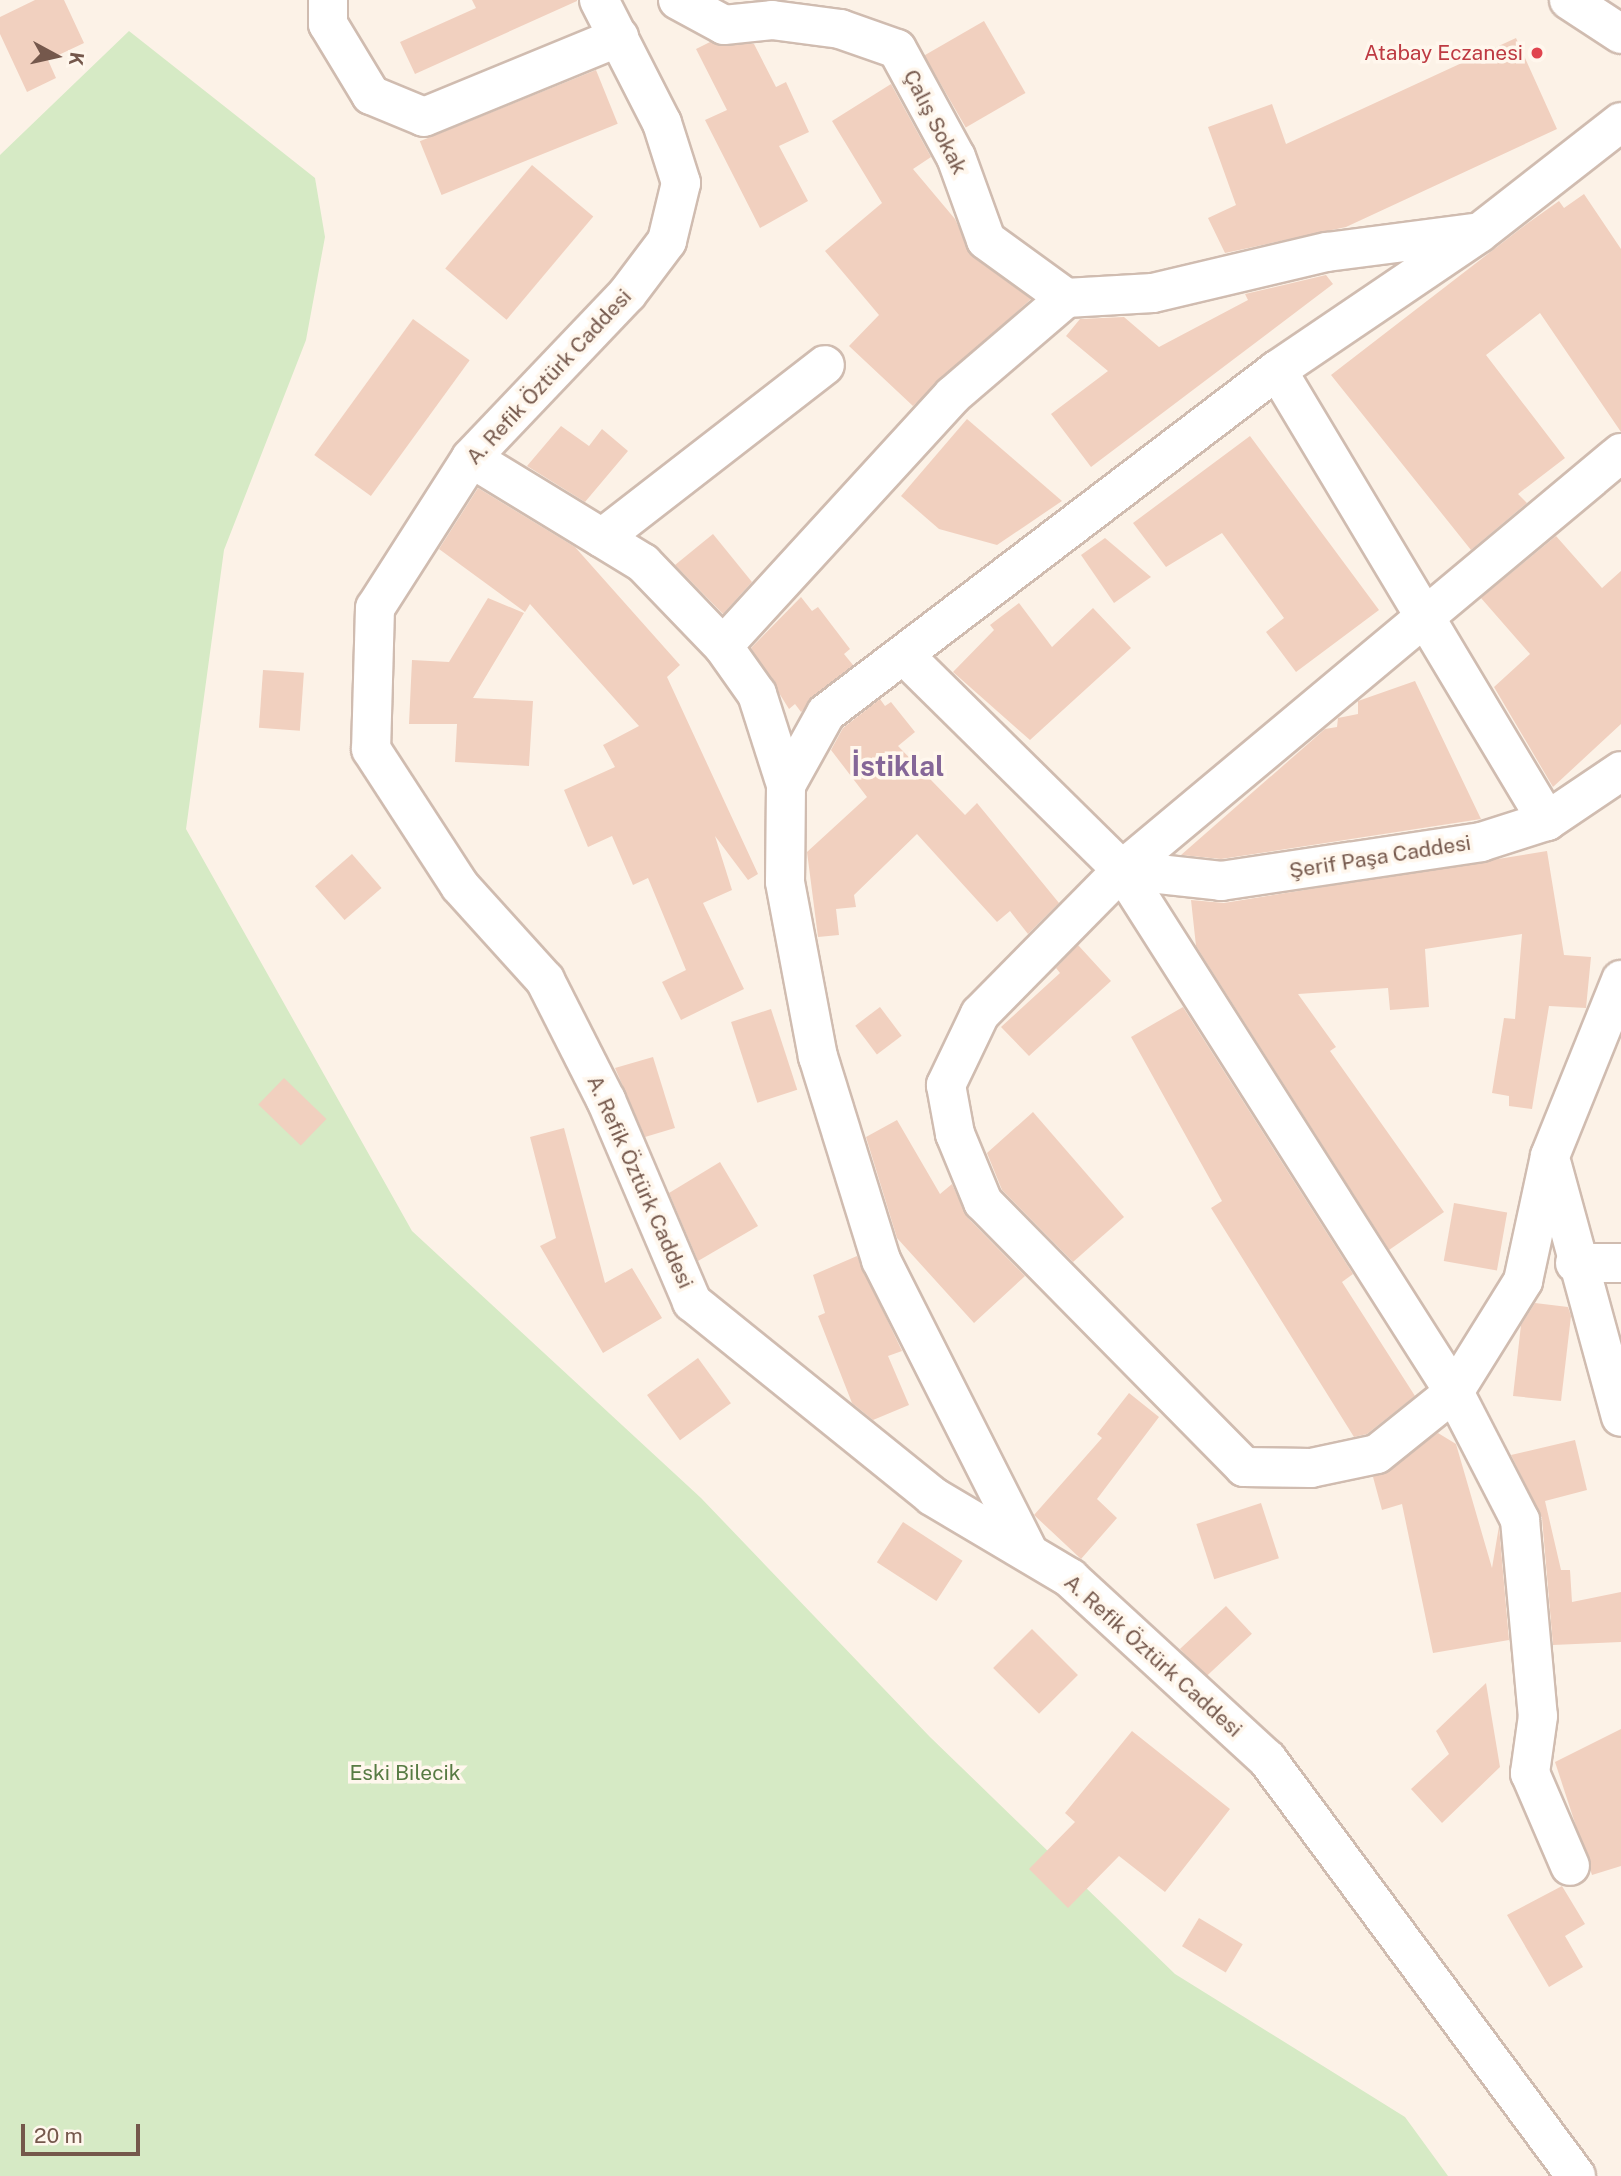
<!DOCTYPE html>
<meta charset="utf-8">
<style>
body{margin:0}
#map{position:relative;width:1621px;height:2176px;overflow:hidden;background:#fcf2e7;font-family:"Public Sans",sans-serif}
div>[style]{position:absolute}
[style*='--x']{left:calc(var(--x)*1px);top:calc(var(--y)*1px);width:calc(var(--w)*1px);rotate:calc(var(--a)*1deg)}
.green>*{inset:0;background:#d6eac5}
.building>*{inset:0;background:#f1d0bf;transform-origin:0 0}
.roads{filter:drop-shadow(2px 0 #d0bcb0) drop-shadow(-2px 0 #d0bcb0) drop-shadow(0 2px #d0bcb0) drop-shadow(0 -2px #d0bcb0)}
.street>*{height:38px;margin:-19px;padding:0 19px;transform-origin:19px;border-radius:19px;background:#fff}
.secondary>*{height:38px;margin:-19px;padding:0 19px;transform-origin:19px;border-radius:19px;background:#fff}
.dots>*{width:19px;height:19px;translate:-50% -50%;box-sizing:border-box;border:4px solid #fff7ed;border-radius:50%}
span{translate:-50% -50%;white-space:nowrap;text-align:center;line-height:1.15;-webkit-text-stroke:7px #fff7ed;paint-order:stroke}
.health-label{font-size:21px;color:#be3a42}
.right{translate:-100% -50%;text-align:right}
.street-label{font-size:21px;color:#75584c}
.park-label{font-size:21px;color:#577b43}
.district-label{font-size:28px;color:#856798;font-weight:700}
.north{position:absolute;left:21px;top:21px;width:70px;height:70px;-webkit-text-stroke:5px #fff7ed;paint-order:stroke;rotate:98deg;font-size:19px;font-weight:700;line-height:28px;text-align:center;color:#75584c}
.north::after{content:'';display:block;margin:auto;width:24px;height:32px;background:#75584c;clip-path:polygon(50% 0,100% 100%,50% 72%,0 100%)}
.scale{position:absolute;left:21px;top:2124px;width:119px;height:32px;box-sizing:border-box;border:4px solid #75584c;border-top:0;padding-left:9px;font-size:21px;line-height:24px;white-space:nowrap;color:#75584c;-webkit-text-stroke:5px #fff7ed;paint-order:stroke}
</style>
<div id="map">
<div class="green">
<div style="clip-path:polygon(129px 31px,315px 178px,325px 237px,306px 340px,224px 550px,186px 829px,412px 1231px,701px 1498px,930px 1737px,1175px 1974px,1405px 2117px,1448px 2176px,0 2176px,0 155px)"></div>
</div>
<div class="building">
<div style="clip-path:polygon(35px 0,64px 0,84px 43px,48px 60px,56px 78px,27px 92px,0 34px,0 17px)"></div>
<div style="clip-path:polygon(472px 0,577px 0,577px 1px,415px 74px,400px 42px,476px 8px)"></div>
<div style="left:984px;top:21px;width:83px;height:69px;rotate:60deg"></div>
<div style="clip-path:polygon(1516px 38px,1557px 129px,1346px 227px,1225px 253px,1208px 218px,1236px 205px,1208px 127px,1272px 104px,1286px 144px)"></div>
<div style="clip-path:polygon(710px 42px,754px 44px,776px 87px,786px 82px,809px 132px,779px 146px,808px 201px,760px 228px,705px 120px,727px 110px,696px 49px)"></div>
<div style="left:596px;top:70px;width:58px;height:190px;rotate:68deg"></div>
<div style="clip-path:polygon(891px 84px,931px 157px,913px 169px,955px 219px,973px 257px,1031px 299px,913px 406px,849px 346px,879px 315px,825px 251px,882px 203px,832px 121px)"></div>
<div style="left:532px;top:165px;width:80px;height:135px;rotate:40deg"></div>
<div style="clip-path:polygon(1584px 194px,1621px 249px,1621px 432px,1540px 313px,1486px 355px,1565px 458px,1518px 494px,1527px 503px,1471px 550px,1331px 375px,1528px 223px,1559px 201px,1564px 208px)"></div>
<div style="clip-path:polygon(1326px 275px,1333px 284px,1091px 467px,1051px 414px,1108px 371px,1066px 336px,1080px 319px,1124px 317px,1159px 347px,1248px 300px,1245px 294px)"></div>
<div style="left:413px;top:319px;width:70px;height:168px;rotate:36deg"></div>
<div style="clip-path:polygon(967px 419px,1062px 501px,997px 545px,939px 529px,901px 496px)"></div>
<div style="clip-path:polygon(561px 426px,589px 446px,602px 429px,628px 451px,585px 502px,527px 466px)"></div>
<div style="clip-path:polygon(1250px 436px,1379px 610px,1296px 672px,1266px 632px,1284px 618px,1222px 533px,1166px 567px,1133px 523px)"></div>
<div style="clip-path:polygon(478px 488px,575px 547px,680px 665px,667px 677px,758px 874px,748px 880px,715px 836px,732px 890px,703px 903px,744px 989px,681px 1020px,662px 982px,686px 970px,648px 878px,633px 885px,612px 836px,588px 847px,564px 790px,615px 767px,603px 745px,639px 726px,530px 604px,525px 612px,439px 549px)"></div>
<div style="clip-path:polygon(713px 534px,752px 582px,723px 614px,675px 565px)"></div>
<div style="clip-path:polygon(1556px 536px,1602px 588px,1621px 571px,1621px 724px,1553px 787px,1494px 687px,1530px 654px,1481px 598px)"></div>
<div style="clip-path:polygon(1105px 538px,1151px 577px,1114px 603px,1081px 555px)"></div>
<div style="clip-path:polygon(801px 597px,812px 611px,818px 607px,850px 649px,844px 654px,853px 665px,801px 712px,795px 704px,789px 709px,751px 648px)"></div>
<div style="clip-path:polygon(488px 598px,524px 613px,473px 698px,533px 701px,529px 766px,455px 762px,457px 724px,409px 724px,412px 660px,449px 662px)"></div>
<div style="clip-path:polygon(1019px 603px,1052px 647px,1093px 608px,1131px 648px,1030px 740px,953px 672px,994px 630px,990px 625px)"></div>
<div style="left:263px;top:670px;width:41px;height:58px;rotate:4deg"></div>
<div style="clip-path:polygon(1415px 681px,1481px 819px,1221px 859px,1181px 855px,1325px 729px,1337px 727px,1338px 718px,1358px 714px,1358px 701px)"></div>
<div style="clip-path:polygon(880px 699px,885px 706px,891px 702px,915px 732px,898px 746px,965px 815px,977px 803px,1059px 903px,1028px 934px,1010px 911px,997px 922px,917px 834px,854px 895px,856px 907px,836px 909px,839px 935px,818px 937px,807px 852px,867px 797px,831px 750px,843px 728px)"></div>
<div style="clip-path:polygon(1547px 851px,1564px 955px,1591px 957px,1586px 1008px,1549px 1006px,1532px 1109px,1509px 1106px,1509px 1096px,1492px 1093px,1504px 1018px,1515px 1019px,1522px 934px,1425px 949px,1429px 1007px,1390px 1010px,1388px 988px,1298px 994px,1336px 1047px,1330px 1051px,1444px 1212px,1389px 1250px,1196px 946px,1191px 900px,1224px 903px)"></div>
<div style="left:352px;top:854px;width:45px;height:49px;rotate:49deg"></div>
<div style="clip-path:polygon(1078px 945px,1111px 981px,1029px 1056px,1001px 1027px,1060px 973px,1056px 968px)"></div>
<div style="left:880px;top:1007px;width:36px;height:31px;rotate:53deg"></div>
<div style="clip-path:polygon(1183px 1007px,1353px 1274px,1342px 1282px,1415px 1396px,1367px 1434px,1354px 1437px,1211px 1208px,1222px 1201px,1131px 1037px)"></div>
<div style="left:771px;top:1009px;width:85px;height:42px;rotate:72deg"></div>
<div style="clip-path:polygon(653px 1057px,675px 1128px,645px 1137px,615px 1068px)"></div>
<div style="left:284px;top:1078px;width:59px;height:37px;rotate:44deg"></div>
<div style="clip-path:polygon(1033px 1112px,1124px 1217px,1073px 1262px,1002px 1190px,987px 1153px)"></div>
<div style="clip-path:polygon(897px 1120px,940px 1194px,952px 1184px,967px 1217px,1025px 1276px,974px 1323px,897px 1238px,866px 1137px)"></div>
<div style="clip-path:polygon(564px 1128px,605px 1283px,632px 1268px,662px 1318px,603px 1353px,540px 1246px,556px 1238px,530px 1137px)"></div>
<div style="clip-path:polygon(720px 1162px,758px 1226px,698px 1261px,669px 1193px)"></div>
<div style="left:1454px;top:1203px;width:54px;height:59px;rotate:10deg"></div>
<div style="clip-path:polygon(857px 1256px,902px 1351px,888px 1356px,909px 1405px,873px 1420px,852px 1403px,818px 1316px,825px 1313px,813px 1275px)"></div>
<div style="clip-path:polygon(1535px 1303px,1568px 1307px,1571px 1316px,1561px 1401px,1513px 1396px,1521px 1325px)"></div>
<div style="left:698px;top:1358px;width:56px;height:63px;rotate:54deg"></div>
<div style="clip-path:polygon(1129px 1393px,1159px 1417px,1097px 1499px,1117px 1518px,1081px 1559px,1034px 1515px,1102px 1438px,1097px 1434px)"></div>
<div style="clip-path:polygon(1438px 1433px,1456px 1444px,1492px 1568px,1499px 1526px,1509px 1640px,1433px 1653px,1402px 1504px,1382px 1510px,1373px 1477px)"></div>
<div style="clip-path:polygon(1575px 1440px,1587px 1490px,1545px 1501px,1561px 1570px,1570px 1570px,1572px 1602px,1621px 1592px,1621px 1642px,1553px 1645px,1542px 1518px,1511px 1455px)"></div>
<div style="left:1261px;top:1503px;width:58px;height:68px;rotate:72deg"></div>
<div style="left:903px;top:1522px;width:71px;height:48px;rotate:33deg"></div>
<div style="left:1226px;top:1606px;width:38px;height:63px;rotate:47deg"></div>
<div style="left:1032px;top:1629px;width:65px;height:55px;rotate:45deg"></div>
<div style="clip-path:polygon(1486px 1683px,1500px 1767px,1442px 1823px,1411px 1789px,1449px 1754px,1436px 1731px)"></div>
<div style="clip-path:polygon(1621px 1729px,1621px 1866px,1592px 1875px,1555px 1762px)"></div>
<div style="clip-path:polygon(1132px 1731px,1230px 1809px,1165px 1892px,1119px 1856px,1068px 1908px,1029px 1869px,1075px 1822px,1065px 1813px)"></div>
<div style="clip-path:polygon(1562px 1886px,1585px 1924px,1565px 1936px,1583px 1967px,1549px 1987px,1507px 1915px)"></div>
<div style="left:1199px;top:1918px;width:51px;height:33px;rotate:31deg"></div>
</div>
<div class="roads">
<div class="street">
<div style="--x:328;--y:0;--w:24;--a:90"></div>
<div style="--x:328;--y:24;--w:83;--a:58.8"></div>
<div style="--x:371;--y:95;--w:57;--a:22.5"></div>
<div style="--x:424;--y:117;--w:211;--a:-22.3"></div>
<div style="--x:599;--y:0;--w:138;--a:62.9"></div>
<div style="--x:662;--y:123;--w:63;--a:72.4"></div>
<div style="--x:681;--y:183;--w:60;--a:103.6"></div>
<div style="--x:667;--y:241;--w:66;--a:127"></div>
<div style="--x:627;--y:294;--w:226;--a:133.6"></div>
<div style="--x:471;--y:458;--w:178;--a:122.6"></div>
<div style="--x:375;--y:608;--w:141;--a:91.6"></div>
<div style="--x:371;--y:749;--w:163;--a:57"></div>
<div style="--x:460;--y:886;--w:127;--a:47.9"></div>
<div style="--x:545;--y:980;--w:135;--a:63.1"></div>
<div style="--x:606;--y:1100;--w:220;--a:66.9"></div>
<div style="--x:692;--y:1302;--w:309;--a:38.9"></div>
<div style="--x:932;--y:1496;--w:161;--a:30.7"></div>
<div style="--x:1070;--y:1578;--w:268;--a:42.6"></div>
<div style="--x:1267;--y:1759;--w:519;--a:53.46"></div>
<div style="--x:1569;--y:0;--w:62;--a:33.2"></div>
<div style="--x:1277;--y:370;--w:526;--a:59.09"></div>
<div style="--x:1621;--y:453;--w:650;--a:140.12"></div>
<div style="--x:1122;--y:870;--w:202;--a:134.6"></div>
<div style="--x:980;--y:1014;--w:79;--a:115.6"></div>
<div style="--x:946;--y:1085;--w:50;--a:79.6"></div>
<div style="--x:955;--y:1134;--w:74;--a:67.6"></div>
<div style="--x:983;--y:1202;--w:372;--a:45.4"></div>
<div style="--x:1244;--y:1467;--w:67;--a:0.9"></div>
<div style="--x:1311;--y:1468;--w:67;--a:-12"></div>
<div style="--x:1377;--y:1454;--w:99;--a:-38.8"></div>
<div style="--x:1454;--y:1392;--w:131;--a:-58.1"></div>
<div style="--x:1523;--y:1281;--w:128;--a:-77.8"></div>
<div style="--x:1550;--y:1156;--w:190;--a:-68"></div>
<div style="--x:471;--y:458;--w:202;--a:31.4"></div>
<div style="--x:643;--y:563;--w:115;--a:46.1"></div>
<div style="--x:723;--y:646;--w:59;--a:54.7"></div>
<div style="--x:757;--y:694;--w:96;--a:72.3"></div>
<div style="--x:602;--y:538;--w:282;--a:-37.8"></div>
<div style="--x:723;--y:646;--w:340;--a:-47.5"></div>
<div style="--x:953;--y:395;--w:149;--a:-40.6"></div>
<div style="--x:904;--y:655;--w:306;--a:44.6"></div>
<div style="--x:1122;--y:870;--w:619;--a:57.54"></div>
<div style="--x:1454;--y:1392;--w:144;--a:62.7"></div>
<div style="--x:1520;--y:1520;--w:197;--a:84.8"></div>
<div style="--x:1538;--y:1716;--w:58;--a:98"></div>
<div style="--x:1530;--y:1773;--w:101;--a:66.7"></div>
<div style="--x:1122;--y:870;--w:100;--a:6.3"></div>
<div style="--x:1221;--y:881;--w:263;--a:-8.5"></div>
<div style="--x:1481;--y:842;--w:69;--a:-17.7"></div>
<div style="--x:1547;--y:821;--w:89;--a:-34"></div>
<div style="--x:1552;--y:1165;--w:261;--a:74.7"></div>
<div style="--x:1575;--y:1263;--w:46;--a:0"></div>
</div>
<div class="secondary">
<div style="--x:678;--y:0;--w:52;--a:28.5"></div>
<div style="--x:724;--y:25;--w:48;--a:-5.9"></div>
<div style="--x:772;--y:20;--w:69;--a:7.5"></div>
<div style="--x:840;--y:29;--w:60;--a:19.3"></div>
<div style="--x:897;--y:49;--w:123;--a:61.4"></div>
<div style="--x:956;--y:157;--w:88;--a:70.1"></div>
<div style="--x:986;--y:240;--w:99;--a:35.9"></div>
<div style="--x:1066;--y:298;--w:87;--a:-3.3"></div>
<div style="--x:1153;--y:293;--w:179;--a:-13.3"></div>
<div style="--x:1327;--y:252;--w:147;--a:-7.4"></div>
<div style="--x:1028;--y:1551;--w:326;--a:-116.8"></div>
<div style="--x:881;--y:1260;--w:213;--a:-107.2"></div>
<div style="--x:818;--y:1057;--w:178;--a:-100.7"></div>
<div style="--x:785;--y:882;--w:97;--a:-89.4"></div>
<div style="--x:786;--y:785;--w:82;--a:-60.9"></div>
<div style="--x:826;--y:713;--w:567;--a:-37.25"></div>
<div style="--x:1277;--y:370;--w:244;--a:-34.1"></div>
<div style="--x:1479;--y:233;--w:180;--a:-38"></div>
</div>
</div>
<div class="dots">
<div style="left:1537px;top:53px;background:#e0444e"></div>
</div>
<div class="health-label">
<span class="right" style="left:1523px;top:53px">Atabay Eczanesi</span>
</div>
<div class="street-label">
<span style="left:935px;top:122px;rotate:63deg">Çalış Sokak</span>
<span style="left:549px;top:377px;rotate:-47deg">A. Refik Öztürk Caddesi</span>
<span style="left:1380px;top:857px;rotate:-9deg">Şerif Paşa Caddesi</span>
<span style="left:640px;top:1182px;rotate:66deg">A. Refik Öztürk Caddesi</span>
<span style="left:1153px;top:1656px;rotate:42deg">A. Refik Öztürk Caddesi</span>
</div>
<div class="park-label">
<span style="left:405px;top:1773px">Eski Bilecik</span>
</div>
<div class="district-label">
<span style="left:898px;top:766px">İstiklal</span>
</div>
<div class="north">K</div>
<div class="scale">20 m</div>
</div>
